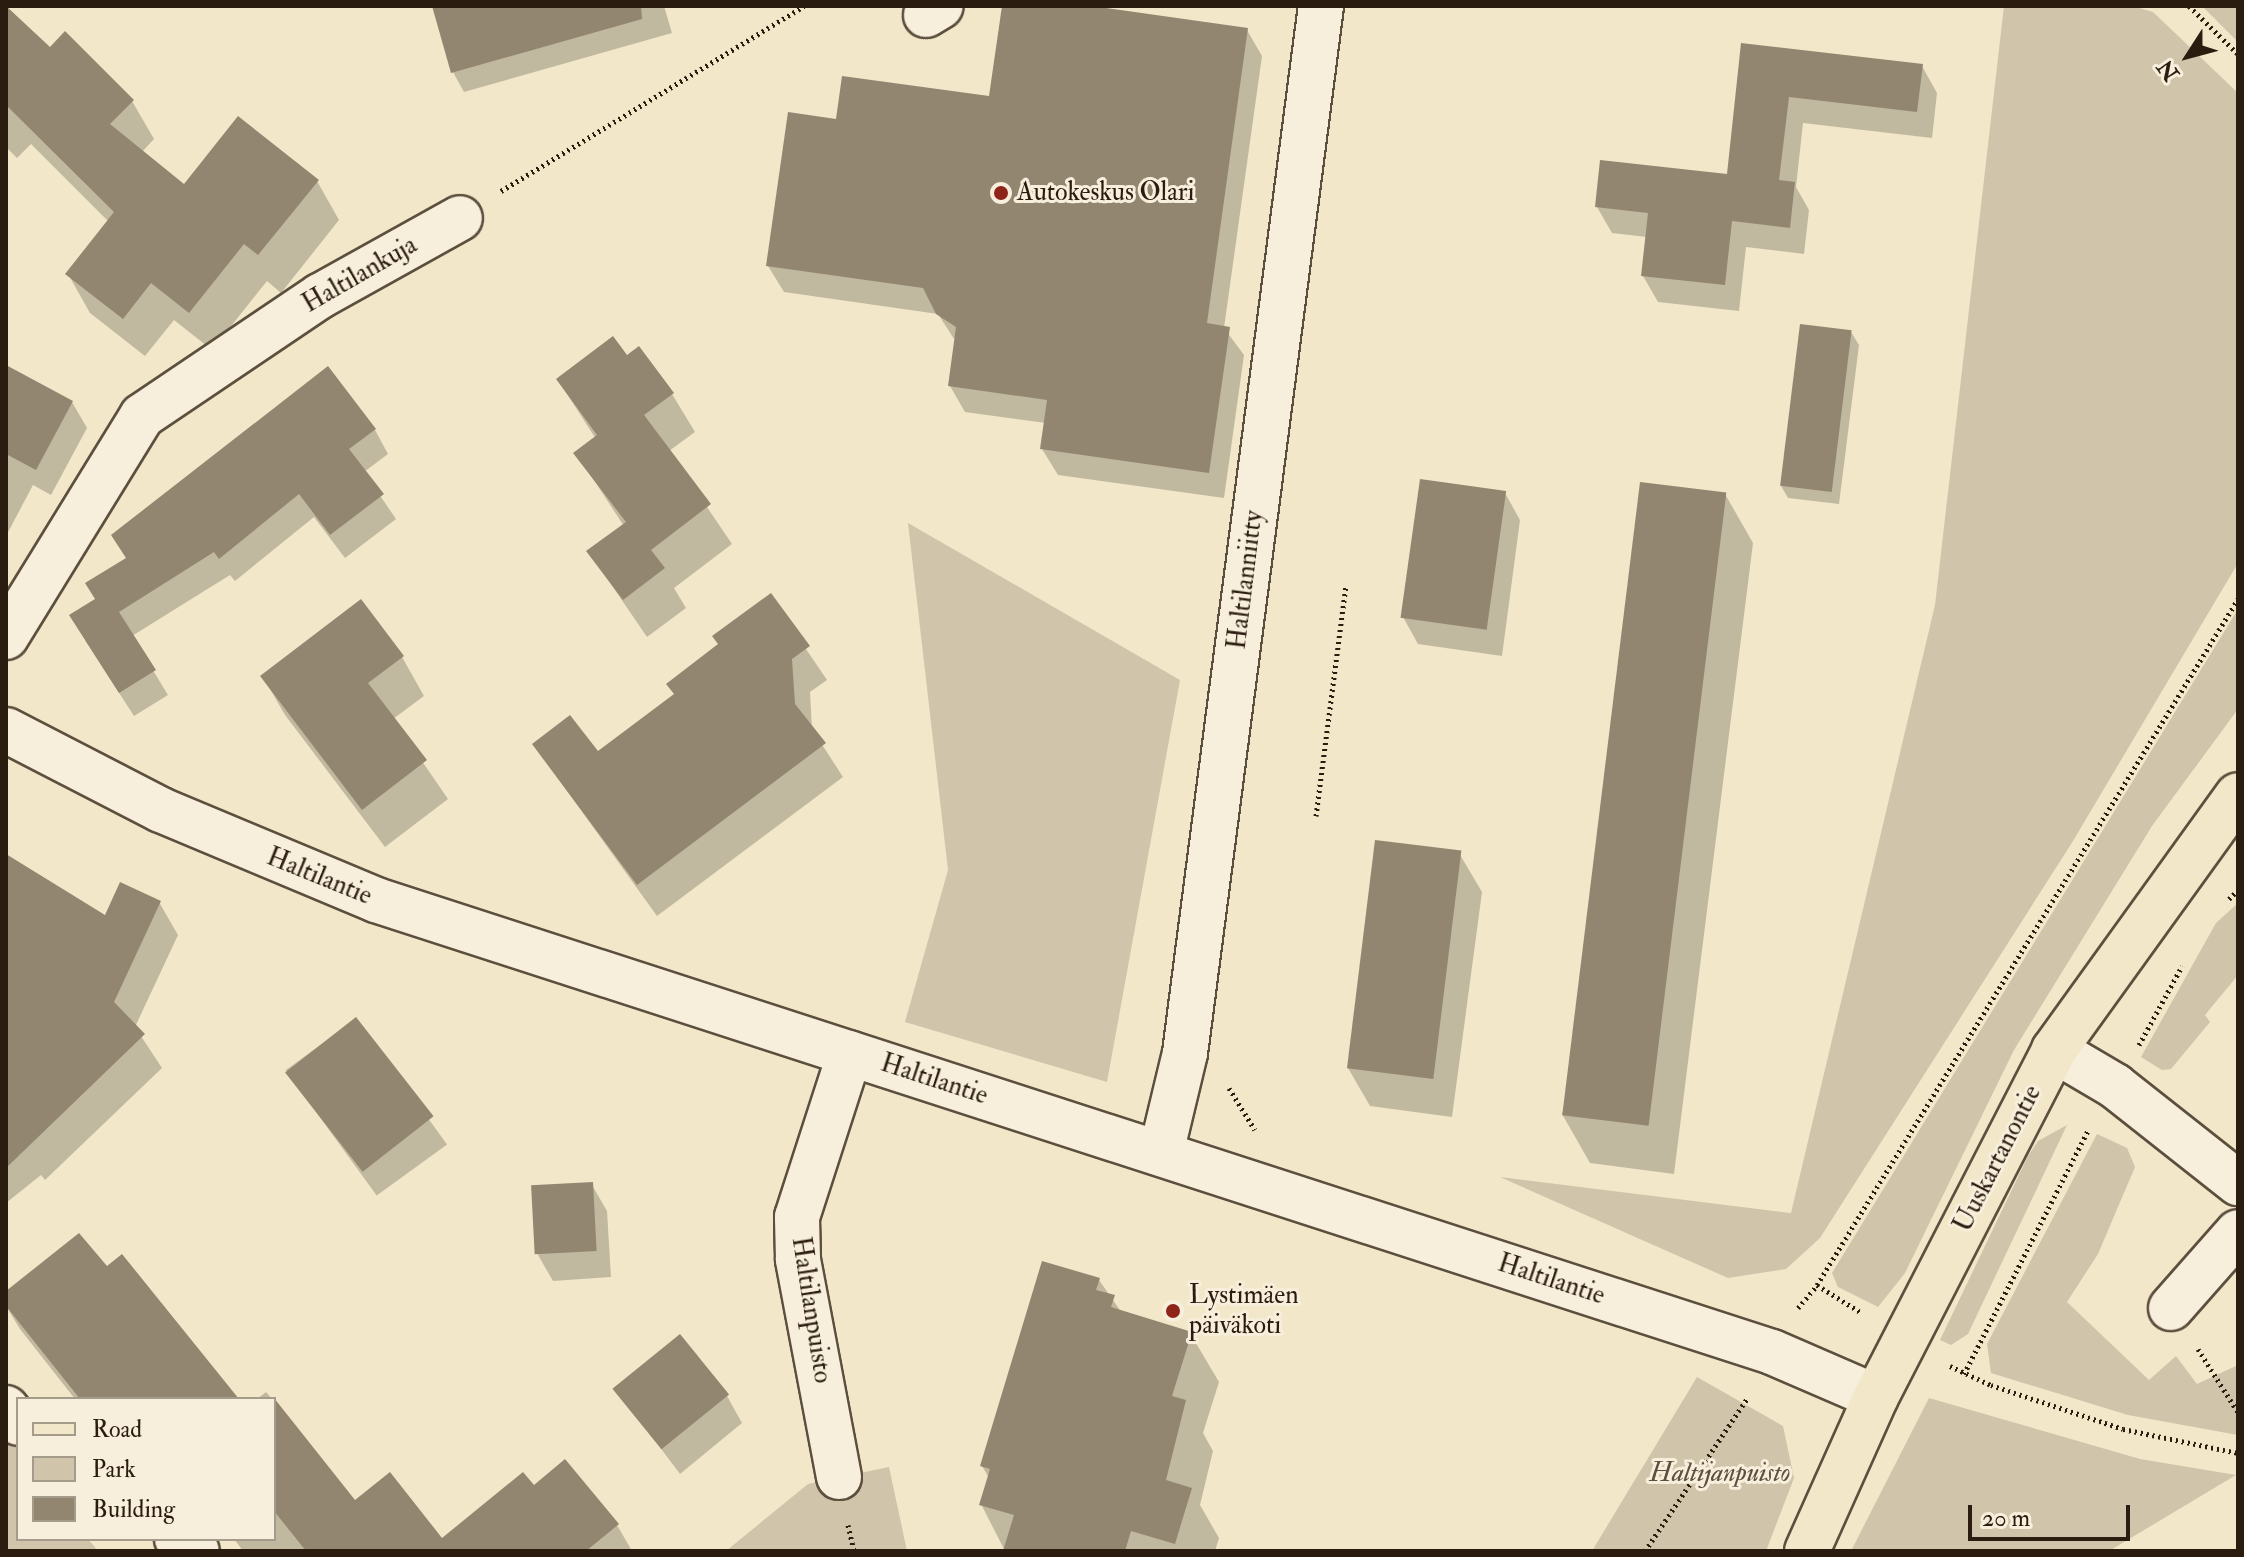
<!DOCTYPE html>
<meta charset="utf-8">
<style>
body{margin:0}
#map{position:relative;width:2244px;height:1557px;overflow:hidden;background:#f2e7c9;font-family:"IM FELL Double Pica",serif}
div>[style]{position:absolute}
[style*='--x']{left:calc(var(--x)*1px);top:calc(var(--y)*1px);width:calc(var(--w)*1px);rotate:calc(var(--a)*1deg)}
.green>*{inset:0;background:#d0c4aa}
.shadow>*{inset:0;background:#0003;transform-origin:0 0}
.building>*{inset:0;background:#928670;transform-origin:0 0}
.path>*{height:5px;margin-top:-2.5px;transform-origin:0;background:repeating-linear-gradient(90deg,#2b1c10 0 2px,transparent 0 6px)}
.roads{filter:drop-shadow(2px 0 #5d4f3e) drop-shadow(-2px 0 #5d4f3e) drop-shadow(0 2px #5d4f3e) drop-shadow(0 -2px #5d4f3e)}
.minor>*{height:44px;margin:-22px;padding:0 22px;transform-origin:22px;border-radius:22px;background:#f7efdc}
.major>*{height:44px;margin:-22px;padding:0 22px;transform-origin:22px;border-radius:22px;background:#f2e7c9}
.dots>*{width:22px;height:22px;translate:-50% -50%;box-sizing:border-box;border:4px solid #f7efdc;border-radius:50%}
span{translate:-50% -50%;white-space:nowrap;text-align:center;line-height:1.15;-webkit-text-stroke:6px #f7efdc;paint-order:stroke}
.poi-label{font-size:26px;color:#2b1c10}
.left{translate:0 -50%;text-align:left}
.street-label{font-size:26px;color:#2b1c10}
.park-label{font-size:26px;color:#5d4e3e;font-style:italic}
.frame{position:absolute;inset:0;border:8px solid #2b1c10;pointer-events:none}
.legend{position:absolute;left:16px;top:1397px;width:260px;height:144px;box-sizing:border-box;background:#f7efdc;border:2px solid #a59b8a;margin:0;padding:10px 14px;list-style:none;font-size:24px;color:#2b1c10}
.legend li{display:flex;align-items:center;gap:16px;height:40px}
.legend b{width:40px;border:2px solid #a59b8a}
.north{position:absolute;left:2148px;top:16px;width:80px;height:80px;-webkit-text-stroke:6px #f7efdc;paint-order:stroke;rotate:234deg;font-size:22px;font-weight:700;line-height:32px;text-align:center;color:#2b1c10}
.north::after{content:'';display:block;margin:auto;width:28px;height:36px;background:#2b1c10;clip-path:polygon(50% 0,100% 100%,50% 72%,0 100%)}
.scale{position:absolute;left:1968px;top:1505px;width:162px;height:36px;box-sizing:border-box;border:4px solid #2b1c10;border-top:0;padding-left:10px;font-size:24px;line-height:28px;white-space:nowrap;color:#2b1c10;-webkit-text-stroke:6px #f7efdc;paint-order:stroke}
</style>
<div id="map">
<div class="green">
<div style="clip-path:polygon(2004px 6px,2132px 6px,2153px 12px,2238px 93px,2238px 563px,2073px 841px,1820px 1238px,1786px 1269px,1728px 1278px,1500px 1177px,1791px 1213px,1935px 605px)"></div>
<div style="clip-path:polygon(2202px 6px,2238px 7px,2238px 42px)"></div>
<div style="clip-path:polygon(908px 523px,1180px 680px,1107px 1082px,905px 1022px,948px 870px)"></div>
<div style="clip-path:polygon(2238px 609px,2238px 709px,2152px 826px,2014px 1050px,1905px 1273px,1878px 1307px,1838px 1287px,1832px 1273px)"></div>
<div style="clip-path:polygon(2238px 903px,2238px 975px,2205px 1015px,2210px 1022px,2171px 1069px,2162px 1070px,2141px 1057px,2216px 923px)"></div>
<div style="clip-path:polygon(2067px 1125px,1968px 1334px,1951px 1345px,1940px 1340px,2028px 1156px,2038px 1141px)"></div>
<div style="clip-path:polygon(2097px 1134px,2127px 1148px,2135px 1167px,2098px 1254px,2067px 1302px,2149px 1380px,2176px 1356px,2197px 1384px,2238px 1365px,2238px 1435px,2128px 1415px,1991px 1373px,1987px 1344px)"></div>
<div style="clip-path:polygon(1697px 1377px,1783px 1426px,1794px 1478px,1766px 1551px,1592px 1551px)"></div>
<div style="clip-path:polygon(1929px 1398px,2140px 1459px,2236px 1475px,2109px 1551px,1851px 1551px)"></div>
<div style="clip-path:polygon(6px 1434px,18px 1449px,18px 1539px,88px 1539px,98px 1551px,6px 1551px)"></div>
<div style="clip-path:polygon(889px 1467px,907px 1551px,726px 1551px,808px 1484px)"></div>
</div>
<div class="shadow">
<div style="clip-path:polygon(6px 6px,50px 49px,132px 101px,154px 139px,142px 152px,184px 187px,317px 181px,339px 220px,281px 293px,267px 281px,212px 350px,174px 320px,145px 356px,90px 313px,68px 274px,109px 222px,31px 144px,17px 158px,6px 147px)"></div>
<div style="clip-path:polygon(462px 6px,664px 6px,672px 33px,464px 92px,453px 72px)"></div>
<div style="clip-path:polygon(1004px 6px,1078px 6px,1247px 30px,1262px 56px,1224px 328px,1244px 355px,1224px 498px,1058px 475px,1042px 449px,1046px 423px,965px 412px,950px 386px,956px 342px,938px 314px,784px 292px,768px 266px,838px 121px,991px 98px)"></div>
<div style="clip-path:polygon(1743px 46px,1922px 66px,1937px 93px,1932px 138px,1803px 123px,1796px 187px,1809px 210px,1804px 254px,1746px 247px,1739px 311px,1658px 302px,1643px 276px,1647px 237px,1612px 233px,1597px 207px,1728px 176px)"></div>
<div style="clip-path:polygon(1851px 332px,1859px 345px,1839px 504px,1788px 498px,1781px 486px)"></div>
<div style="clip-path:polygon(626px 358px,672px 394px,695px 432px,669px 451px,732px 544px,674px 588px,686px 608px,647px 637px,589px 552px,624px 526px,576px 453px,596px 439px,558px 380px)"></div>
<div style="clip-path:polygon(6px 367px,72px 402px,87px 428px,51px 495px,33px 485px,6px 536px)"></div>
<div style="clip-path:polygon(375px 430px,388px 454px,364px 472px,396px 519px,345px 558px,314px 517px,235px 581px,230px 575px,132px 636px,168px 695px,134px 716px,85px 640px,97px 600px,127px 559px)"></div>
<div style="clip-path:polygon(1505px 493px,1520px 520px,1502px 656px,1418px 644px,1403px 617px)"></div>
<div style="clip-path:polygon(1725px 494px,1753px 543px,1674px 1174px,1590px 1163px,1562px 1114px)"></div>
<div style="clip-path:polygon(770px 596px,827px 680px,810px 692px,812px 729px,843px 777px,657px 916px,534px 745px,598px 754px,675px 695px)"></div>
<div style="clip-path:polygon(402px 657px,424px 696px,393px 719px,448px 799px,385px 847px,285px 715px,263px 677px)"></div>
<div style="clip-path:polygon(1459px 853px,1482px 892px,1452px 1117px,1370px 1106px,1348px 1068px)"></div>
<div style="clip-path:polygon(6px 857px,106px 918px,159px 902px,178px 935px,135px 1027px,162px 1068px,45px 1180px,41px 1175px,6px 1203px)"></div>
<div style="left:356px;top:1019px;width:155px;height:87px;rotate:54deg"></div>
<div style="clip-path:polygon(592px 1185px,607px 1211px,611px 1277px,553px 1281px,538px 1255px)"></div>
<div style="clip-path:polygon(106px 1269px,236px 1399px,75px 1399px,20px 1329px,6px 1306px,6px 1294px)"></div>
<div style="clip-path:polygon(1099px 1280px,1122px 1313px,1190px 1333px,1219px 1382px,1203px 1433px,1213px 1451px,1200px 1505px,1219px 1538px,1215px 1551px,1005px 1551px,981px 1504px,989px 1478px,982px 1466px)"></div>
<div style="clip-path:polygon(616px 1389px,727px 1396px,742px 1423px,680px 1474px)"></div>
<div style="clip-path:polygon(266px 1392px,272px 1399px,257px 1399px)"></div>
<div style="clip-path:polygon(274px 1402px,355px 1503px,450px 1551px,243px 1551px,234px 1539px,274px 1539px)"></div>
<div style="clip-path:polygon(617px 1525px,632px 1551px,537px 1551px)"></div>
</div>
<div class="building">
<div style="clip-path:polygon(6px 6px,50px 47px,65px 31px,134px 100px,110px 124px,184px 184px,238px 116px,319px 180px,258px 255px,244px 244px,189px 313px,151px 283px,123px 319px,65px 274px,114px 212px,6px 105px)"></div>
<div style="clip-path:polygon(432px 6px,641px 6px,642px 19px,451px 73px)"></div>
<div style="clip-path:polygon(1002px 6px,1092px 6px,1248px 28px,1207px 323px,1230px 327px,1209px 473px,1040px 449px,1047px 400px,948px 386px,956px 327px,936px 314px,923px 288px,766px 266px,788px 112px,836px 119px,842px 76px,989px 96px)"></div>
<div style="clip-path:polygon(1741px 43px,1923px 64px,1917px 112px,1789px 97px,1779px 180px,1795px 182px,1790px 228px,1732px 221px,1725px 285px,1641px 276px,1648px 213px,1595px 207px,1600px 160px,1727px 174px)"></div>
<div style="left:1800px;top:324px;width:52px;height:163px;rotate:7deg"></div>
<div style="clip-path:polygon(613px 336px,627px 355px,639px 346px,674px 393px,644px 415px,711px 504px,651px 550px,665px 568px,623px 600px,586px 551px,626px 522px,573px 453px,597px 435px,556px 379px)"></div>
<div style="clip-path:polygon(6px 365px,73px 401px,36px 470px,6px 454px)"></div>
<div style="clip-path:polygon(328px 366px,376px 429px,349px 449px,384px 494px,330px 535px,299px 494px,219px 559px,214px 552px,119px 612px,156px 670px,119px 693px,69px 615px,95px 599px,85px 583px,126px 558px,111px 535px)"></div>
<div style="left:1420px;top:479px;width:87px;height:140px;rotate:8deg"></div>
<div style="left:1640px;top:482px;width:87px;height:638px;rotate:7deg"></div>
<div style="clip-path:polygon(771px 593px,810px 646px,792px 659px,795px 704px,826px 743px,637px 885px,532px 744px,570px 715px,598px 751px,674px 694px,666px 684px,718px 644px,712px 636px)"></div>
<div style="clip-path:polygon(361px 599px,404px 656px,368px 683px,427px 760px,362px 810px,260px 676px)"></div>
<div style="left:1375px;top:840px;width:87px;height:230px;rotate:7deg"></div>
<div style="clip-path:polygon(6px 854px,105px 915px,120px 882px,161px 901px,114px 1002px,145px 1034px,6px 1168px)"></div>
<div style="left:356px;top:1017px;width:126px;height:90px;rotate:52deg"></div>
<div style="left:593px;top:1182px;width:69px;height:62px;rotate:87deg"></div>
<div style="clip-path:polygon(79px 1233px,107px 1266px,122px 1254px,239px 1399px,80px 1399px,6px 1306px,6px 1291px)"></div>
<div style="clip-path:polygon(1042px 1261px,1100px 1278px,1096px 1290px,1115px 1295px,1111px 1307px,1192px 1332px,1172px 1396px,1186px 1400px,1166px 1480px,1192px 1488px,1175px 1544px,1131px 1531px,1125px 1551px,1003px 1551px,1014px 1515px,979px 1505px,990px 1469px,980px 1466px)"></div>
<div style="left:680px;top:1334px;width:78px;height:87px;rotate:51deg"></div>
<div style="clip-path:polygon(274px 1398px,355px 1500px,390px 1472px,442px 1538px,523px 1472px,534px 1485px,565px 1459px,619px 1524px,586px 1551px,306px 1551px,274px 1511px)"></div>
</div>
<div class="path">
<div style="--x:2189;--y:6;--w:69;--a:44.4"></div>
<div style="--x:501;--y:191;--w:355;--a:-31.4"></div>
<div style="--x:1316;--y:816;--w:232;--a:-82.6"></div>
<div style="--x:2229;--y:899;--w:13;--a:-45"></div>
<div style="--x:2139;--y:1045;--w:90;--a:-61.4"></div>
<div style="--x:1229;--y:1088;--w:49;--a:58.2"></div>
<div style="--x:1817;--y:1285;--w:53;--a:31.9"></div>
<div style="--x:1798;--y:1308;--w:30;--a:-50"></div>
<div style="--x:1817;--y:1285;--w:805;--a:-58.46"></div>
<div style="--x:2198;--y:1349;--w:75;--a:57.6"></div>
<div style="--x:1950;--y:1366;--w:45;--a:24.9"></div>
<div style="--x:1991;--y:1385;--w:139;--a:18.4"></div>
<div style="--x:2123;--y:1429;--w:117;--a:11.8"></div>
<div style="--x:1964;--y:1374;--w:275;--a:-63"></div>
<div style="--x:848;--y:1525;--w:27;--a:77"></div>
<div style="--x:1645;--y:1551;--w:185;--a:-56.2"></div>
</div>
<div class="roads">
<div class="minor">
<div style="--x:926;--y:15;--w:17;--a:-31"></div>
<div style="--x:6;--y:637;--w:259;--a:-58.4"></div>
<div style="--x:142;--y:416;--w:215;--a:-34"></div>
<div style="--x:320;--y:296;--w:160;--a:-29.1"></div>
<div style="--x:6;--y:730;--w:174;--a:27.3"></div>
<div style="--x:161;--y:810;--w:233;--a:22.7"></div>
<div style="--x:376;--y:900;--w:1467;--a:17.94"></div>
<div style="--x:1772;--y:1352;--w:113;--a:23.4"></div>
<div style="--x:2054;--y:1050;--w:71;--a:30.5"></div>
<div style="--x:2115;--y:1086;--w:157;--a:38.3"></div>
<div style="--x:1161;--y:1153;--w:103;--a:-76.5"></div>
<div style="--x:1185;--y:1053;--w:1056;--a:-82.6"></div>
<div style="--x:2171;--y:1308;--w:101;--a:-48.6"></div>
<div style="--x:6;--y:1408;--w:19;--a:51"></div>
<div style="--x:839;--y:1477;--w:222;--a:-100.7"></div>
<div style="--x:798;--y:1259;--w:42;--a:-91.4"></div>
<div style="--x:797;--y:1217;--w:172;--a:-72.1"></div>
<div style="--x:177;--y:1539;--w:23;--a:31"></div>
</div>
<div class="major">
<div style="--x:1807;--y:1551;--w:169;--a:-65.9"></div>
<div style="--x:1876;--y:1397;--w:390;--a:-62.8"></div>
<div style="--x:2054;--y:1050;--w:314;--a:-54.2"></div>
</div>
</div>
<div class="dots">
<div style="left:1001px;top:193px;background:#8f2418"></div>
<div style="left:1173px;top:1311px;background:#8f2418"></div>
</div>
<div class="poi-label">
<span class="left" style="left:1017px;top:193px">Autokeskus Olari</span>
<span class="left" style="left:1189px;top:1311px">Lystimäen<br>päiväkoti</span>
</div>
<div class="street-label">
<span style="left:360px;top:275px;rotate:-30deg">Haltilankuja</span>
<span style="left:1246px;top:580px;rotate:-83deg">Haltilanniitty</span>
<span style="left:319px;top:877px;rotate:22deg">Haltilantie</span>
<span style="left:934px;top:1080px;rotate:18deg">Haltilantie</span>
<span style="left:1998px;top:1159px;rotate:-63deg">Uuskartanontie</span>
<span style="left:1551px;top:1280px;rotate:18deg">Haltilantie</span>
<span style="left:811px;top:1310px;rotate:81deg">Haltilanpuisto</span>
</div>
<div class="park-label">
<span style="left:1720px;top:1474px">Haltijanpuisto</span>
</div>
<div class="frame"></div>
<ul class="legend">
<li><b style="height:10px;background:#f2e7c9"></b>Road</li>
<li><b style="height:22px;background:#d0c4aa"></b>Park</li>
<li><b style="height:22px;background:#928670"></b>Building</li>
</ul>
<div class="north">N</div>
<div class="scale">20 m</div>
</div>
